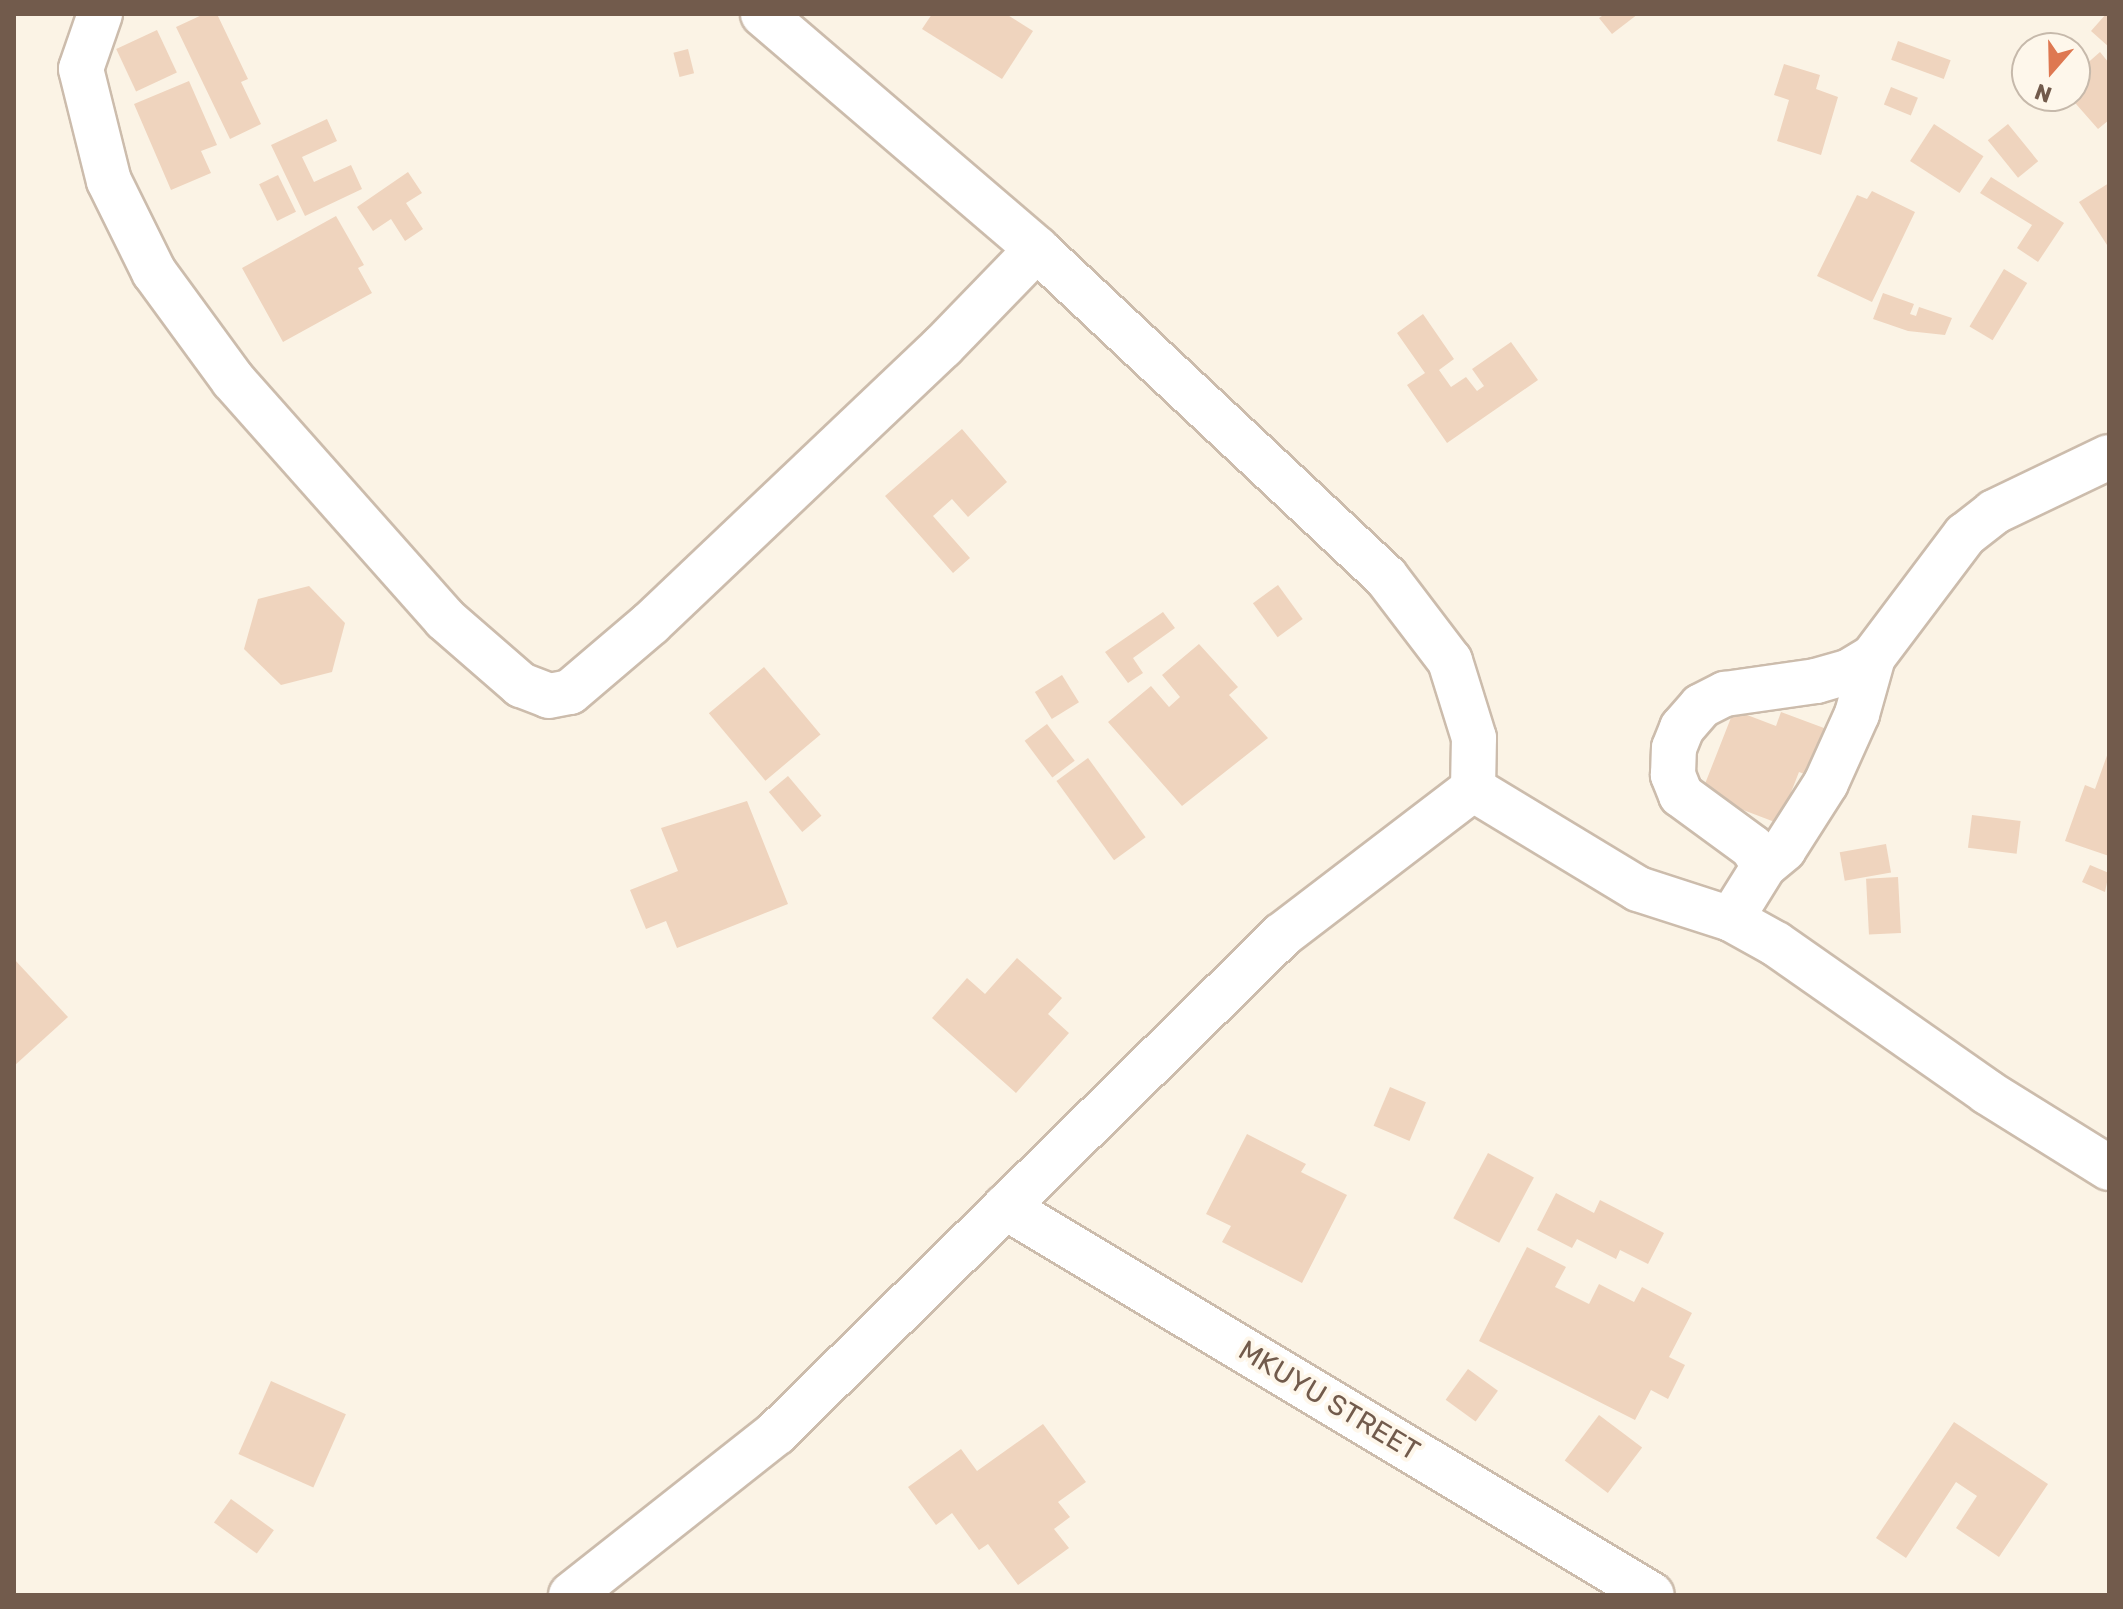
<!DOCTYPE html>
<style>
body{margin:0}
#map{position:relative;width:2123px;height:1609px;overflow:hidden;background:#fbf3e5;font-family:Rubik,sans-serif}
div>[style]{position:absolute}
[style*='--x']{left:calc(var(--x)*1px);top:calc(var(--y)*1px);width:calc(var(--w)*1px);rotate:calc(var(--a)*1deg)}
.building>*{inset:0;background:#efd4be;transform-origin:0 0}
.roads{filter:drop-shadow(2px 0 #ccbcac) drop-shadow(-2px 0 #ccbcac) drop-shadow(0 2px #ccbcac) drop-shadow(0 -2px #ccbcac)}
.minor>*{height:44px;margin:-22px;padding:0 22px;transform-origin:22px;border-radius:22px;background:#fff}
span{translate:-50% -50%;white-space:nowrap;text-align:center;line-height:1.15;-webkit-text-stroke:8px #fef7eb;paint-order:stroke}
.street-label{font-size:28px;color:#725b4c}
.frame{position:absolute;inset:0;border:16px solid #725b4c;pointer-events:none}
.north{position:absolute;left:2011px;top:32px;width:80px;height:80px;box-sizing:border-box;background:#fef7eb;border:2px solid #c6b9ab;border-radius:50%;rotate:200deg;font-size:22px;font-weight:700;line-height:32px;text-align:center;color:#725b4c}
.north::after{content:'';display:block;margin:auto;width:28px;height:36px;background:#de7851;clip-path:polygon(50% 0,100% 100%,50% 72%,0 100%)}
</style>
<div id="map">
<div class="building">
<div style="clip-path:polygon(204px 14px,217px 14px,248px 79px,241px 82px,261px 124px,230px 139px,176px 27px)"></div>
<div style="clip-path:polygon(932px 14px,1006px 14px,1033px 31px,1002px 79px,922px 29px)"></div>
<div style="clip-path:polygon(1605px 14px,1638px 14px,1612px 34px,1599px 18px)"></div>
<div style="clip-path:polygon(2106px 14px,2109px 14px,2109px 47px,2091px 31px)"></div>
<div style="left:157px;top:30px;width:47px;height:45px;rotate:65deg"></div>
<div style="left:1898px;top:41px;width:56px;height:20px;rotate:20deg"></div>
<div style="left:688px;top:49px;width:25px;height:15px;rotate:76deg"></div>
<div style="clip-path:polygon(2100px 52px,2109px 63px,2109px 120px,2098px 129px,2069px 96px,2075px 96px,2075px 74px)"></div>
<div style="clip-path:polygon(1784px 64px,1820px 75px,1816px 89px,1838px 97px,1821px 155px,1777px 141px,1789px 100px,1774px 95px)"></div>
<div style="clip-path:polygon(189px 81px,217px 145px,201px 151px,211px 173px,171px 190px,134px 104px)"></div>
<div style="left:1891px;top:87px;width:29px;height:19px;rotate:22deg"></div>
<div style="clip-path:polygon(327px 119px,337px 141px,302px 157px,314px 182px,351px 165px,362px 189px,305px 216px,271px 145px)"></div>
<div style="left:1934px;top:124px;width:59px;height:44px;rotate:33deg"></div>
<div style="left:2008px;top:124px;width:48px;height:26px;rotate:51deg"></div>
<div style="clip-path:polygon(408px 172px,422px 193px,406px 203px,423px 229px,405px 241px,391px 219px,373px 231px,357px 207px)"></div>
<div style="left:278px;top:175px;width:41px;height:21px;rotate:64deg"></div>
<div style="clip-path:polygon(1991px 177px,2064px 223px,2038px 262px,2017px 248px,2032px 225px,1980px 193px)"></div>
<div style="clip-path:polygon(2109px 183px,2109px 248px,2079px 202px)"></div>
<div style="clip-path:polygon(1872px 191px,1915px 212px,1872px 302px,1817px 276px,1857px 195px,1867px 199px)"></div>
<div style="clip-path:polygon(336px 216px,364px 265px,358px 268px,372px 293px,283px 342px,242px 268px)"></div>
<div style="left:2004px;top:269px;width:27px;height:67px;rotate:31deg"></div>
<div style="clip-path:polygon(1883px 293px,1914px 304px,1910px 314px,1916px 316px,1919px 307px,1952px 318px,1945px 335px,1908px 331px,1873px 319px)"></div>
<div style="clip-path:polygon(1423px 314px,1454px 359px,1439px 370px,1451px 387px,1466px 377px,1477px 391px,1484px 386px,1472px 369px,1511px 342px,1538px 380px,1447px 443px,1407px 385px,1425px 373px,1397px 333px)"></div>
<div style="clip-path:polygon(962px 429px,1007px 482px,968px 517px,952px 499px,933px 516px,970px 558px,953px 573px,885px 496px)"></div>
<div style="left:1278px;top:585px;width:42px;height:31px;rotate:54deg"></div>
<div style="clip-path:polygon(309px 586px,345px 623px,332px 672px,281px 685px,244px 649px,258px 599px)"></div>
<div style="clip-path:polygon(1163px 612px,1175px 628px,1133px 658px,1143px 673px,1128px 683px,1105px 652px)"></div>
<div style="clip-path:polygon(1199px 644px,1238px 687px,1229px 695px,1268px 738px,1182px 806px,1108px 722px,1151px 686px,1169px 707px,1180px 697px,1162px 675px)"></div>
<div style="left:764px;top:667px;width:88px;height:72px;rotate:50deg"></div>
<div style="left:1062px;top:675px;width:32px;height:32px;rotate:58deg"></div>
<div style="clip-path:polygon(1734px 710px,1776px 726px,1781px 712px,1832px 731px,1815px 778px,1799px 772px,1790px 795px,1799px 798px,1788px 827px,1701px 794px)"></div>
<div style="left:1047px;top:724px;width:46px;height:28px;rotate:53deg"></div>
<div style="clip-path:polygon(2109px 750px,2109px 856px,2065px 841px,2085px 785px,2095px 789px)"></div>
<div style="left:1088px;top:758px;width:98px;height:39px;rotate:54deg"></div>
<div style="left:788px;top:776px;width:52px;height:25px;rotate:50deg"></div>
<div style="clip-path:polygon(747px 801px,788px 904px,677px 948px,666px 921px,646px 929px,630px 890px,678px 871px,661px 828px)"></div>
<div style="left:1972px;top:815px;width:49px;height:33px;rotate:7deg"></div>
<div style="left:1886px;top:844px;width:29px;height:47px;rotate:80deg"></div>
<div style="clip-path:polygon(2090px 865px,2109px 873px,2105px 892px,2082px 882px)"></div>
<div style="left:1898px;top:877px;width:56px;height:32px;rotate:87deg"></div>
<div style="clip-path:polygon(1017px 958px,1062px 998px,1048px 1014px,1069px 1033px,1016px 1093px,932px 1018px,967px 978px,985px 994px)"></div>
<div style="clip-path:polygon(14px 959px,68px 1017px,14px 1066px)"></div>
<div style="left:1390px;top:1087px;width:39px;height:42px;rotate:23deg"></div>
<div style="clip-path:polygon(1247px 1134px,1306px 1164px,1301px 1172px,1347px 1195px,1302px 1283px,1222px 1242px,1231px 1226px,1206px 1214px)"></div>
<div style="left:1488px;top:1153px;width:52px;height:74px;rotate:28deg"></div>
<div style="clip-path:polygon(1556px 1193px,1594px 1213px,1600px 1200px,1664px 1233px,1648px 1264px,1620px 1250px,1616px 1259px,1577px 1239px,1572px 1248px,1537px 1230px)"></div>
<div style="clip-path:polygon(1527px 1247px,1566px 1267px,1555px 1287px,1589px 1304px,1599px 1284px,1634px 1302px,1642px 1287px,1692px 1313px,1669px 1357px,1685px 1365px,1668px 1399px,1651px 1390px,1635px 1420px,1479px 1341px)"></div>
<div style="left:1468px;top:1369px;width:37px;height:38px;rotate:36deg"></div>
<div style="left:271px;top:1381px;width:82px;height:80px;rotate:24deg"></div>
<div style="left:1599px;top:1415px;width:54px;height:57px;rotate:37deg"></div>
<div style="clip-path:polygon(1954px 1422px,2048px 1484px,1999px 1557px,1956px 1528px,1977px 1496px,1956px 1482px,1906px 1558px,1876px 1538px)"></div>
<div style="clip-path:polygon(1043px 1424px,1086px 1482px,1058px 1502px,1070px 1517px,1054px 1529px,1069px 1548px,1018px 1585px,988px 1544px,979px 1550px,952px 1513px,936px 1525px,908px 1487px,961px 1449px,977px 1471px)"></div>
<div style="left:231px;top:1499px;width:53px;height:29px;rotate:36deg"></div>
</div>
<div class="roads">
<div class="minor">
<div style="--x:100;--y:14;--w:58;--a:109.1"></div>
<div style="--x:81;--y:69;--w:115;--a:76"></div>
<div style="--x:109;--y:181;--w:102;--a:63.7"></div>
<div style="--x:154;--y:272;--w:134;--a:53.8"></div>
<div style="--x:233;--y:380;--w:319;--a:48.4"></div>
<div style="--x:445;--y:619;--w:101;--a:41"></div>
<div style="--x:521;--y:685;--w:30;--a:21"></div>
<div style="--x:549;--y:696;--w:21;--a:-11"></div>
<div style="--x:570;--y:692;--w:106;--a:-40.4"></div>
<div style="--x:651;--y:623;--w:402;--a:-43.5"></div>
<div style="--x:943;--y:346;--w:135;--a:-45.9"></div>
<div style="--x:1473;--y:789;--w:193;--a:31.2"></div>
<div style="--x:1638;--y:889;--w:98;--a:17.9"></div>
<div style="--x:1731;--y:919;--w:51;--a:29.1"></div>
<div style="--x:1776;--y:944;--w:258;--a:35"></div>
<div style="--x:1987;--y:1092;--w:144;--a:31.9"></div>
<div style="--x:1764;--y:866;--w:26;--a:-40"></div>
<div style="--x:1784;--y:849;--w:78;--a:-57.5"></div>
<div style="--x:1826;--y:783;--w:76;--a:-65.8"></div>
<div style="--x:1857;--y:714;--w:59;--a:-74.3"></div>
<div style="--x:1731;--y:919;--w:62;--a:-58.1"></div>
<div style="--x:1764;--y:866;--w:22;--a:-122"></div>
<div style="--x:1752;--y:847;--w:88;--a:-143.8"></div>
<div style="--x:1681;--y:795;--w:22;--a:-112"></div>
<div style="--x:1673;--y:775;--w:27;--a:-88"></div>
<div style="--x:1674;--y:748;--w:22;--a:-68"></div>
<div style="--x:1682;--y:728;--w:29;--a:-49"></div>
<div style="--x:1701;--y:706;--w:27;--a:-27"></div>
<div style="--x:1725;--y:694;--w:92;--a:-8.1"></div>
<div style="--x:1816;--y:681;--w:33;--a:-16"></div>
<div style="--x:1848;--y:672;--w:29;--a:-31"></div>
<div style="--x:1873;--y:657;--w:153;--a:-53"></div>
<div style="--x:1965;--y:535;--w:37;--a:-38"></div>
<div style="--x:1994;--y:512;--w:127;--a:-25.6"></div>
<div style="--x:1005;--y:1207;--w:754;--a:30.95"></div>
<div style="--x:571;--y:1595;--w:261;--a:-38.3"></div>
<div style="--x:776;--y:1433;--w:710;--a:-44.54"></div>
<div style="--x:1282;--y:935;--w:240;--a:-37.4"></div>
<div style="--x:1473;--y:789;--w:51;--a:-88.9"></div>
<div style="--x:1474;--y:738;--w:81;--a:-107.3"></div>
<div style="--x:1450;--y:661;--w:106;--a:-127.3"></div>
<div style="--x:1386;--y:577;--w:479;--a:-136.8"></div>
<div style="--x:1037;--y:249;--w:361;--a:-139.4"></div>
</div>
</div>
<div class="street-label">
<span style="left:1329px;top:1401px;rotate:31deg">MKUYU STREET</span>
</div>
<div class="frame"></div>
<div class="north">N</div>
</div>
